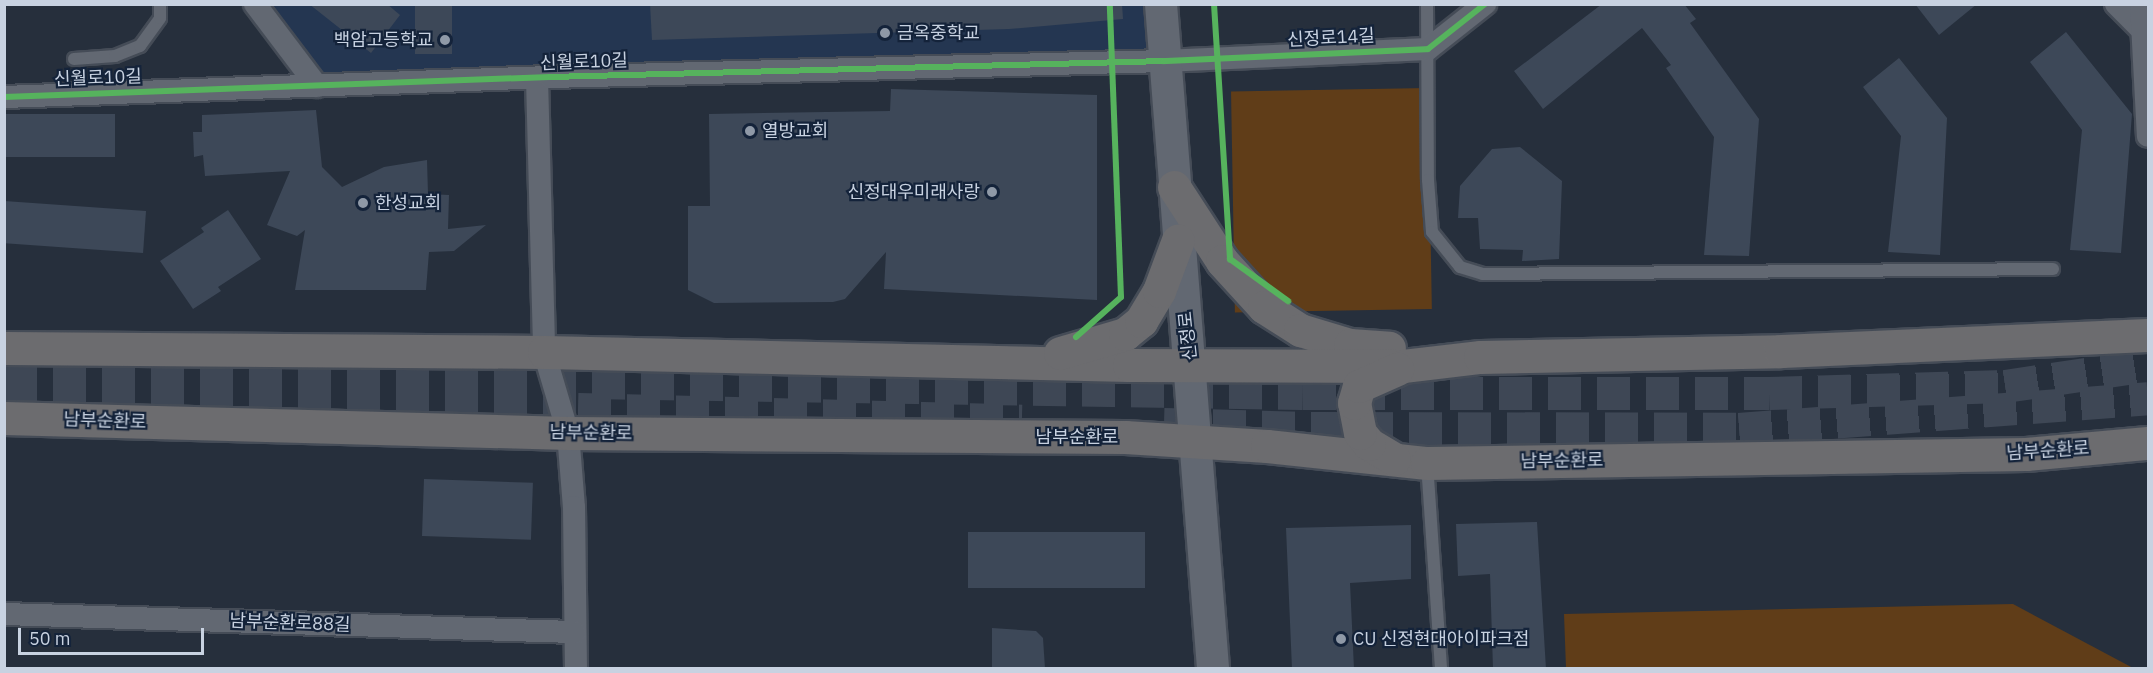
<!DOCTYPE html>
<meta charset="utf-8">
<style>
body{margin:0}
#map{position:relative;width:2153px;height:673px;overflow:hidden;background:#262f3c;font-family:"IBM Plex Sans","Noto Sans KR",sans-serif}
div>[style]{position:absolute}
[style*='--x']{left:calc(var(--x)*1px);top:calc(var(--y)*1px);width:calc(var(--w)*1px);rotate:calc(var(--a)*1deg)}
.built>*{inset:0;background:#243651}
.green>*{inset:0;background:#603d18;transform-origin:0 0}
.building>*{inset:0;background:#3d4858;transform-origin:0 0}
.primary-tunnel>*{height:33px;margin-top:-16.5px;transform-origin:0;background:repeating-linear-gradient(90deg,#3e4755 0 33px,transparent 0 49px)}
.roads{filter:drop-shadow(2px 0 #454c57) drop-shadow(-2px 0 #454c57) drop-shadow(0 2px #454c57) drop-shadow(0 -2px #454c57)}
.service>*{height:12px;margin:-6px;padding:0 6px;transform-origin:6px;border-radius:6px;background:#626872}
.minor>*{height:22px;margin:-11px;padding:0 11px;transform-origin:11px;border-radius:11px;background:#626872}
.secondary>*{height:32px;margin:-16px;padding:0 16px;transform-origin:16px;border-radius:16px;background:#626872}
.primary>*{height:33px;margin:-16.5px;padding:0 16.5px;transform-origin:16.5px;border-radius:16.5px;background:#6c6c6f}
.cycleway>*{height:6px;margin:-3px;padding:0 3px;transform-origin:3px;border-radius:3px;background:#56b35d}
.dots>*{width:16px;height:16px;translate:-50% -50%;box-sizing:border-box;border:3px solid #14233a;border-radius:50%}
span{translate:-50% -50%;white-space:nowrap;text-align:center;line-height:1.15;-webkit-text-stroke:4.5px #14233a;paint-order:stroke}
.poi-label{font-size:18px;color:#c8d2e1}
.left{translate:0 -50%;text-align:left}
.right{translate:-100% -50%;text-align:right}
.street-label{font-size:18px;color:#c8d2e1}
.frame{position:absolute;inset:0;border:6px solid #c8d2e1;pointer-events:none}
.scale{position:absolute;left:18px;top:628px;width:186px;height:27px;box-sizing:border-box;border:3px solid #c8d2e1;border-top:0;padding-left:8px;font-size:18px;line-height:21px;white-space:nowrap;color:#c8d2e1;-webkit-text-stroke:4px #14233a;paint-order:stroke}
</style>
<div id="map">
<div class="built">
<div style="clip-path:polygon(255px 5px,1161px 5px,1164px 61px,317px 86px)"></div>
</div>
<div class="green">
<div style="left:1428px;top:88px;width:221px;height:197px;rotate:89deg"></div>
<div style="clip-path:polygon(2013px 604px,2133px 668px,1566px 668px,1564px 614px)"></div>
</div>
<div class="building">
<div style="clip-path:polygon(309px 4px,387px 4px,400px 15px,371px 53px)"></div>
<div style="left:415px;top:4px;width:37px;height:50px"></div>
<div style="clip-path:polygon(650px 4px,1122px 4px,1123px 19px,1009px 29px,652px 40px)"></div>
<div style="clip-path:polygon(1602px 4px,1684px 4px,1696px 19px,1690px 23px,1759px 119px,1749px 256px,1704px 255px,1714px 137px,1666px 68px,1671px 65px,1642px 28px,1543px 109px,1514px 71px)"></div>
<div style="clip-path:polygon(1915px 4px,1977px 4px,1939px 35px)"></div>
<div style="clip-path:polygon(2066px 32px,2132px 114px,2121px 253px,2070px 250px,2082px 130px,2030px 62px)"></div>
<div style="clip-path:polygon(1899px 58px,1947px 118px,1940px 255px,1888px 252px,1901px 136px,1863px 87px)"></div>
<div style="clip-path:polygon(891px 89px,1097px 95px,1097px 300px,884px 289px,886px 252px,845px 299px,833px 302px,714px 303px,688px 290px,688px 206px,710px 206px,709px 114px,890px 111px)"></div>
<div style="clip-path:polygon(316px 110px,322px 167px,342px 187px,384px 167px,427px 160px,428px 194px,449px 195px,448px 229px,486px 225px,454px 251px,429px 252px,426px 290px,295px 290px,305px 230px,297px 236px,267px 225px,290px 171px,205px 176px,203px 155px,194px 157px,193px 132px,202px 132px,202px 115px)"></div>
<div style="left:115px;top:114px;width:43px;height:111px;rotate:90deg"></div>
<div style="clip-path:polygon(1520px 147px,1562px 181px,1559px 259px,1522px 261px,1523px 250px,1480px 249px,1478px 218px,1458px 218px,1460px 186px,1492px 149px)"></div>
<div style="clip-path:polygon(228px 210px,261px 259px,218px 287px,221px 291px,193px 309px,160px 261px,204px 232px,201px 228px)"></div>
<div style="left:146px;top:211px;width:42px;height:142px;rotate:94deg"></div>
<div style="left:424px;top:479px;width:109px;height:57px;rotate:2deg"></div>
<div style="clip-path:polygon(1537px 522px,1546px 669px,1493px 669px,1490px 574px,1458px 576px,1456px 524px)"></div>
<div style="clip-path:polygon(1411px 525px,1411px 579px,1350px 583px,1354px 669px,1292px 669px,1286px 528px)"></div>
<div style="left:968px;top:532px;width:177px;height:56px"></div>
<div style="clip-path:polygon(992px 628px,1036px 631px,1043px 638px,1045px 669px,992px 669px)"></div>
</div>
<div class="primary-tunnel">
<div style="--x:4;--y:373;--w:1299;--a:0.88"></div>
<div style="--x:1303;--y:393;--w:466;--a:0"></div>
<div style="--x:1769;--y:393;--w:236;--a:-1.7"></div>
<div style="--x:2005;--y:386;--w:145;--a:-8.4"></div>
<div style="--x:4;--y:401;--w:574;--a:0.8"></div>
<div style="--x:578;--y:409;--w:444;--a:1.5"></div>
<div style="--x:1164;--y:424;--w:147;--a:1.6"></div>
<div style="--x:1311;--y:428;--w:428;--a:0.1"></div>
<div style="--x:1739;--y:429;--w:410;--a:-4.3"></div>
</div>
<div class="roads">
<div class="service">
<div style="--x:1427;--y:4;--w:176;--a:89.7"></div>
<div style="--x:1428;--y:180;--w:52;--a:85.6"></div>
<div style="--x:1432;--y:232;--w:45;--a:51.3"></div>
<div style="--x:1460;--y:267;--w:24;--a:17"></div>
<div style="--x:1483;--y:274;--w:570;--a:-0.5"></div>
<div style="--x:74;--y:59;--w:41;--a:-4.2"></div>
<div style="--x:115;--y:56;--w:27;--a:-22"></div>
<div style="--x:140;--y:46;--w:34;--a:-54"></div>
<div style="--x:160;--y:18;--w:14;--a:-90"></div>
<div style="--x:1427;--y:463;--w:205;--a:86.1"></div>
</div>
<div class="minor">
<div style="--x:255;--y:4;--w:103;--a:52.9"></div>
<div style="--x:2116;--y:4;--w:44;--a:45"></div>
<div style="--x:2141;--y:4;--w:132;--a:87"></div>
<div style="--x:537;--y:78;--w:274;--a:88.5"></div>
<div style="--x:544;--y:352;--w:84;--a:73.5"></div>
<div style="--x:568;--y:433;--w:74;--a:85.4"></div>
<div style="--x:574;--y:507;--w:161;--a:89.3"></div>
<div style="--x:4;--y:97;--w:546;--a:-2.1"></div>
<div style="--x:550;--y:77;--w:614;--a:-1.49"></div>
<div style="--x:1164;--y:61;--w:264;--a:-2.6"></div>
<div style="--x:1428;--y:49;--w:73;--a:-38.3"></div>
<div style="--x:4;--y:614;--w:571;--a:1.81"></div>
</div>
<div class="secondary">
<div style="--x:1161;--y:4;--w:666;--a:85.52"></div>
</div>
<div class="primary">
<div style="--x:1174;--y:187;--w:88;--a:57"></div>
<div style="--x:1222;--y:261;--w:62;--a:47.6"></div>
<div style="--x:1264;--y:307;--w:43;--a:32.6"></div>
<div style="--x:1300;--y:330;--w:52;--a:16.7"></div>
<div style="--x:1350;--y:345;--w:39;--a:4"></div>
<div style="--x:4;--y:348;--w:540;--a:0.42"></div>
<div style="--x:544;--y:352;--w:585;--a:1.27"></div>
<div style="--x:1129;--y:365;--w:274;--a:0.2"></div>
<div style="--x:1403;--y:366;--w:78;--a:-6.7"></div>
<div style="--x:1480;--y:357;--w:301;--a:-1.1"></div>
<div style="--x:1781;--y:351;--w:367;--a:-2.5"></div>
<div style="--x:1060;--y:353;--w:68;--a:-16.3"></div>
<div style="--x:1125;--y:334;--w:21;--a:-39"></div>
<div style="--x:1141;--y:321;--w:35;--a:-59"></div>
<div style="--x:1159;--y:291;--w:54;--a:-69.6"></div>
<div style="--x:4;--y:418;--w:564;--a:1.52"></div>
<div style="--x:568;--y:433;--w:557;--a:0.41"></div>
<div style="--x:1125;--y:437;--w:142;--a:3.6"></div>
<div style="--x:1267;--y:446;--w:161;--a:6.1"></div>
<div style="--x:1427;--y:463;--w:599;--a:-0.86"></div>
<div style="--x:2026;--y:454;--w:122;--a:-5.2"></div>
<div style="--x:1394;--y:459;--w:29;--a:-149"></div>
<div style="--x:1369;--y:444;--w:14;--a:-129"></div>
<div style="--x:1360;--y:433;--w:31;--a:-101"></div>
<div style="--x:1354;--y:403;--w:18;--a:-74"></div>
<div style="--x:1359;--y:386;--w:42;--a:-24.1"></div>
</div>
</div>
<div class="cycleway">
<div style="--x:1214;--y:4;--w:256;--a:86.4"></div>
<div style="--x:1230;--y:259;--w:72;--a:35.9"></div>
<div style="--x:4;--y:97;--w:546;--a:-2.1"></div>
<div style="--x:550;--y:77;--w:614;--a:-1.49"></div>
<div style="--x:1164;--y:61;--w:264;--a:-2.6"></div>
<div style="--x:1428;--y:49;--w:73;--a:-38.3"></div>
<div style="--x:1076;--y:337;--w:60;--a:-41.6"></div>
<div style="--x:1121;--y:297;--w:293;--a:-92.2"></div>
</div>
<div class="dots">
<div style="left:885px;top:33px;background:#8f99a7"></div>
<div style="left:445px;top:40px;background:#8f99a7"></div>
<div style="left:750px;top:131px;background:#8f99a7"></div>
<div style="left:992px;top:192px;background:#8f99a7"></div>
<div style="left:363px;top:203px;background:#8f99a7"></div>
<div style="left:1341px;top:639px;background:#8f99a7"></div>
</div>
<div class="poi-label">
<span class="left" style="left:897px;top:33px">금옥중학교</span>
<span class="right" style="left:433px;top:40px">백암고등학교</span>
<span class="left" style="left:762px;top:131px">열방교회</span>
<span class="right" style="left:980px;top:192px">신정대우미래사랑</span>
<span class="left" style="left:375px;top:203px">한성교회</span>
<span class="left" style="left:1353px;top:639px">CU 신정현대아이파크점</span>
</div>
<div class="street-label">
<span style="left:1331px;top:38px;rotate:-3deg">신정로14길</span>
<span style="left:584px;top:62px;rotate:-2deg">신월로10길</span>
<span style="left:98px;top:78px;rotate:-2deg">신월로10길</span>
<span style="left:1188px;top:336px;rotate:-96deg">신정로</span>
<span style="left:105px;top:421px;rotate:2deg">남부순환로</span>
<span style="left:591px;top:433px;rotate:1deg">남부순환로</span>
<span style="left:1077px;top:437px">남부순환로</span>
<span style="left:2048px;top:451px;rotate:-4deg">남부순환로</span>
<span style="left:1562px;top:461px;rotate:-1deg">남부순환로</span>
<span style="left:290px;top:623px;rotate:2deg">남부순환로88길</span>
</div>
<div class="frame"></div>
<div class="scale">50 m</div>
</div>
